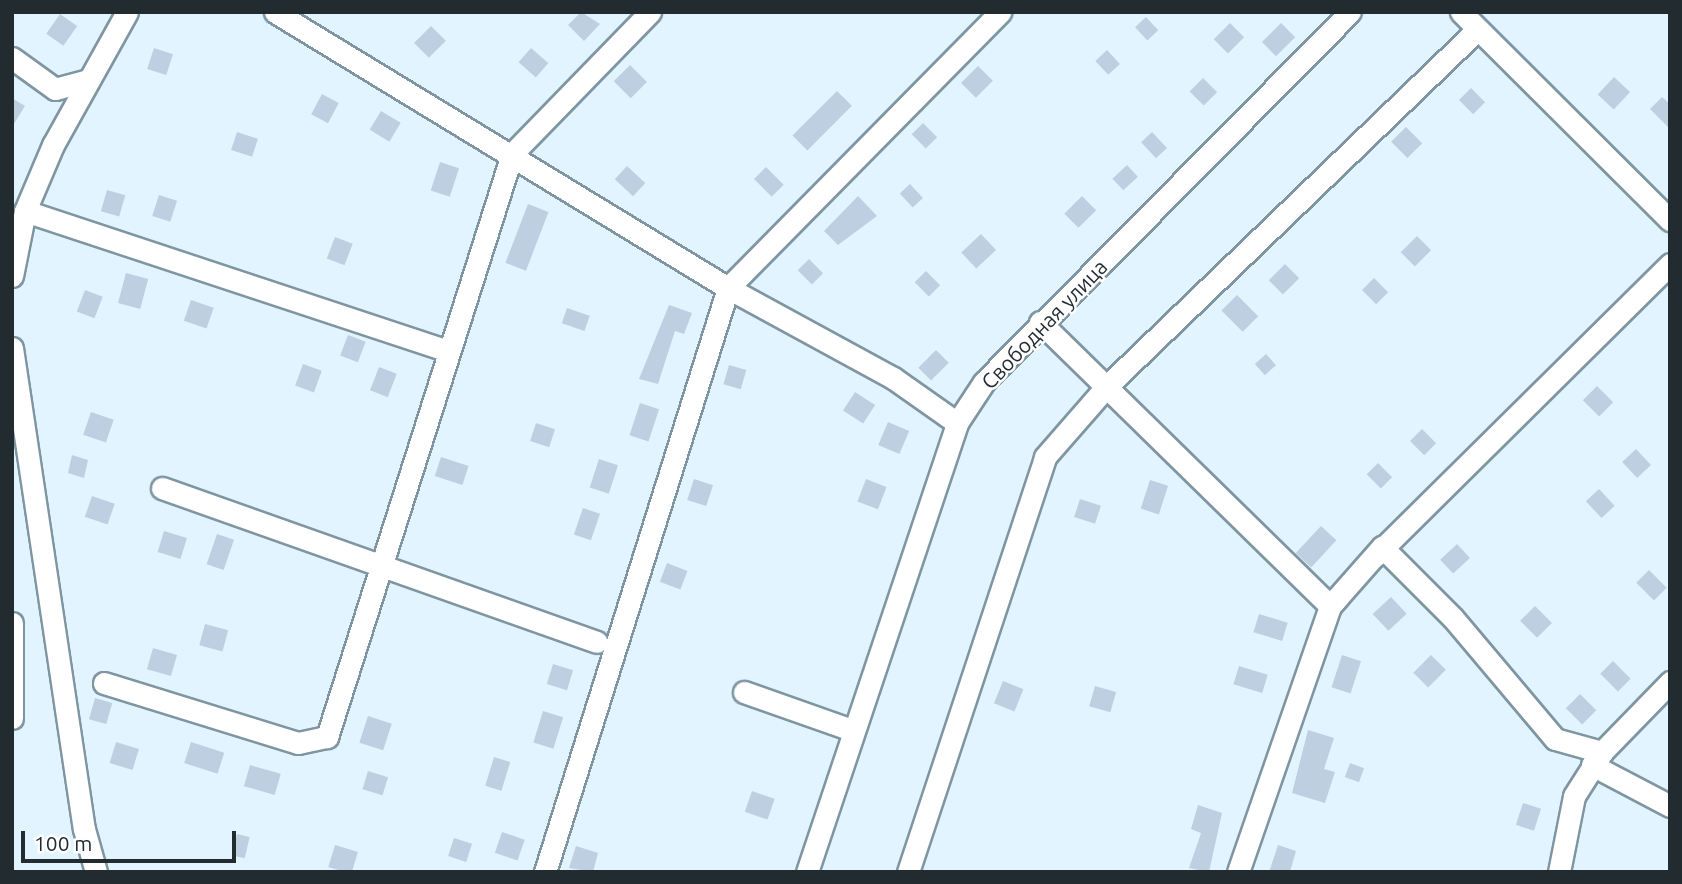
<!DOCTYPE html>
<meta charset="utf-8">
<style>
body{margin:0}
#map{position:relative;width:1682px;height:884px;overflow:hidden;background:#e1f4ff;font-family:Ubuntu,sans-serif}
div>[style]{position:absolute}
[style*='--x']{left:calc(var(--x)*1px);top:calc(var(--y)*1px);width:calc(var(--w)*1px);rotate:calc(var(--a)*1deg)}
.building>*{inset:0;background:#bfcfe2;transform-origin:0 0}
.roads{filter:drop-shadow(2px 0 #7f96a2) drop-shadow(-2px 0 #7f96a2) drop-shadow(0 2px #7f96a2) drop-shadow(0 -2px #7f96a2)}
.minor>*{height:21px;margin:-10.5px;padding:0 10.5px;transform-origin:10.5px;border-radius:10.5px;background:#fff}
span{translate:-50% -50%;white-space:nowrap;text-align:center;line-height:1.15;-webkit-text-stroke:5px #fefefe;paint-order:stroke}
.street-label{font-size:21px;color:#222b30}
.frame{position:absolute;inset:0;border:14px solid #222b30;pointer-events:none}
.scale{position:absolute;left:21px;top:831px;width:215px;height:32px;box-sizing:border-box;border:4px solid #222b30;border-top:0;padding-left:9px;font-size:21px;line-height:24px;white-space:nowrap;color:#222b30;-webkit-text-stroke:5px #fefefe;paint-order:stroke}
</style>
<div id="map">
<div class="building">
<div style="clip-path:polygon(581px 12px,600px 24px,584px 41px,568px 25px)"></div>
<div style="left:60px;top:14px;width:21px;height:24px;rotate:35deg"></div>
<div style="left:1146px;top:17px;width:18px;height:15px;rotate:47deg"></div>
<div style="left:1230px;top:23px;width:20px;height:23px;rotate:45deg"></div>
<div style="left:1281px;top:23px;width:20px;height:27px;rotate:45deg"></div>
<div style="left:431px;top:26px;width:21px;height:24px;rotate:45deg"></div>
<div style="left:154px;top:48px;width:20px;height:22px;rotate:18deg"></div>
<div style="left:531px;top:48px;width:23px;height:19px;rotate:41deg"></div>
<div style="left:1107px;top:50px;width:19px;height:16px;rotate:47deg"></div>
<div style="left:630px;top:65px;width:24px;height:23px;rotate:45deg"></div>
<div style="left:978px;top:66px;width:21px;height:24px;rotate:45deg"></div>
<div style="left:1614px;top:77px;width:22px;height:24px;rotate:43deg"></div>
<div style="left:1203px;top:78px;width:20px;height:19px;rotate:45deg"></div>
<div style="left:1471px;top:88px;width:20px;height:17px;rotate:45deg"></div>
<div style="left:837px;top:91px;width:21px;height:63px;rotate:45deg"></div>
<div style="left:322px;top:94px;width:19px;height:23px;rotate:28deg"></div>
<div style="clip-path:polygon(1662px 97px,1670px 104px,1670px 129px,1650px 109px)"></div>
<div style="clip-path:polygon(12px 98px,25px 106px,12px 127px)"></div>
<div style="left:381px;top:111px;width:23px;height:22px;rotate:31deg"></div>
<div style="left:923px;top:123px;width:20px;height:16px;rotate:45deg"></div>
<div style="left:1406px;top:127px;width:23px;height:21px;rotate:45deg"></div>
<div style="left:237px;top:132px;width:22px;height:19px;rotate:18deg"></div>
<div style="left:1152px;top:132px;width:22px;height:15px;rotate:47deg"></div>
<div style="left:440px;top:162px;width:20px;height:30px;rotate:18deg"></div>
<div style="left:1127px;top:165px;width:16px;height:20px;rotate:47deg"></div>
<div style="left:627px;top:166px;width:25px;height:18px;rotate:43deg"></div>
<div style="left:766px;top:167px;width:25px;height:17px;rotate:45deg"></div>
<div style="left:910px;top:184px;width:19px;height:14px;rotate:47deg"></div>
<div style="left:107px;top:190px;width:19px;height:22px;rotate:16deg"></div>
<div style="left:159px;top:195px;width:19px;height:22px;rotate:18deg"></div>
<div style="clip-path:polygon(858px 196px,877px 216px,838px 245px,824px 231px)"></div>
<div style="left:1082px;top:196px;width:20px;height:25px;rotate:45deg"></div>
<div style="left:528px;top:204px;width:22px;height:63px;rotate:21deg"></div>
<div style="left:981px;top:234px;width:22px;height:27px;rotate:47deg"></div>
<div style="left:1417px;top:236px;width:20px;height:23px;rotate:45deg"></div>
<div style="left:335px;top:237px;width:19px;height:23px;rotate:21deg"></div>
<div style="left:809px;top:259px;width:20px;height:16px;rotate:45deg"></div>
<div style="left:1285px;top:264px;width:20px;height:23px;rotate:45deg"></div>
<div style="left:926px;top:271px;width:20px;height:16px;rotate:45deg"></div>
<div style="left:126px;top:273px;width:23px;height:31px;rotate:15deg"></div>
<div style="left:1374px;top:278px;width:20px;height:17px;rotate:45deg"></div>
<div style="left:85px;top:290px;width:19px;height:23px;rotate:21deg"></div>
<div style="left:1237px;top:295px;width:30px;height:22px;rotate:45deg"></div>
<div style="left:191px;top:300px;width:24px;height:22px;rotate:19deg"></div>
<div style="clip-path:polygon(669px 305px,692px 313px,684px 334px,675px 331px,658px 384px,639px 379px)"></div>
<div style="left:567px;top:308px;width:24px;height:16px;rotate:19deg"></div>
<div style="left:348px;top:335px;width:19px;height:22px;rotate:21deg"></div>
<div style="left:936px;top:350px;width:18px;height:25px;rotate:45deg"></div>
<div style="left:1266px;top:354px;width:15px;height:15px;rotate:48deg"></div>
<div style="left:303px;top:364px;width:20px;height:23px;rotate:20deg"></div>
<div style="left:729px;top:365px;width:18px;height:20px;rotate:16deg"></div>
<div style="left:379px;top:367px;width:19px;height:25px;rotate:21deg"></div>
<div style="left:1597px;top:386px;width:23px;height:20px;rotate:45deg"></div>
<div style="left:855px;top:392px;width:24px;height:22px;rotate:33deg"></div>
<div style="left:640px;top:403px;width:20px;height:34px;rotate:18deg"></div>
<div style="left:91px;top:412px;width:24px;height:24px;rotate:19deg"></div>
<div style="left:888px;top:422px;width:23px;height:25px;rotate:23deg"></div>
<div style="left:536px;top:423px;width:20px;height:19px;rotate:18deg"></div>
<div style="left:1422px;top:429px;width:20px;height:17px;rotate:45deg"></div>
<div style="left:1636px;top:449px;width:22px;height:19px;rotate:47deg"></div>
<div style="clip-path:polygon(72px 455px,88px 460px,84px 478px,68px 473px)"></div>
<div style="left:441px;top:457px;width:29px;height:20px;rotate:18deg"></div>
<div style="left:599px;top:459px;width:20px;height:30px;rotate:18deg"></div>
<div style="left:1378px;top:463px;width:20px;height:16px;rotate:45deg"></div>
<div style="left:694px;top:479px;width:20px;height:22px;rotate:18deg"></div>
<div style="left:866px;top:479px;width:22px;height:24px;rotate:21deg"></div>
<div style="left:1150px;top:480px;width:19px;height:30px;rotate:18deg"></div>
<div style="left:1599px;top:489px;width:23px;height:18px;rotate:47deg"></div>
<div style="left:92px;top:496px;width:24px;height:22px;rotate:19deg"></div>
<div style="left:1080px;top:499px;width:22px;height:19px;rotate:18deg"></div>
<div style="left:583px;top:508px;width:18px;height:28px;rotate:19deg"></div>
<div style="left:1321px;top:526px;width:21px;height:37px;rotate:43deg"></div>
<div style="left:164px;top:531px;width:24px;height:22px;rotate:17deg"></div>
<div style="left:217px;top:534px;width:18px;height:32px;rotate:19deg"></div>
<div style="left:1457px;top:544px;width:19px;height:23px;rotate:47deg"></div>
<div style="left:667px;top:563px;width:22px;height:20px;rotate:21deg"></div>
<div style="left:1649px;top:570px;width:25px;height:18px;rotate:45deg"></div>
<div style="left:1391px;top:597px;width:23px;height:25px;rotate:47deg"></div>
<div style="left:1535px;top:606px;width:24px;height:21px;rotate:45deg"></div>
<div style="left:1259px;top:614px;width:30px;height:19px;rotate:17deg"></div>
<div style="left:205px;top:624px;width:24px;height:22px;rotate:15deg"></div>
<div style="left:153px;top:648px;width:25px;height:22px;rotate:16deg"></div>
<div style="left:1342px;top:655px;width:20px;height:34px;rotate:18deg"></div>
<div style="left:1431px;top:655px;width:21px;height:25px;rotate:45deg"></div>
<div style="left:1613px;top:661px;width:25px;height:18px;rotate:45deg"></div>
<div style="left:553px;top:664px;width:21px;height:21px;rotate:17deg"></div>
<div style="left:1239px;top:666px;width:30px;height:19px;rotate:17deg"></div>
<div style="left:1003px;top:681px;width:22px;height:24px;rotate:22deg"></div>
<div style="left:1095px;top:686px;width:22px;height:21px;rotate:16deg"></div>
<div style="left:1580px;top:694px;width:23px;height:20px;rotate:45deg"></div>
<div style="left:95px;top:698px;width:18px;height:22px;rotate:16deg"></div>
<div style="left:543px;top:711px;width:21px;height:33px;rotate:17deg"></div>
<div style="left:368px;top:716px;width:25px;height:28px;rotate:18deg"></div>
<div style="clip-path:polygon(1308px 730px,1334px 738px,1324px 769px,1335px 772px,1325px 803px,1292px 793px)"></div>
<div style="left:116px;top:742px;width:24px;height:22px;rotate:17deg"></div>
<div style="left:191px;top:742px;width:35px;height:22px;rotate:18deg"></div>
<div style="left:494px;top:757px;width:17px;height:30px;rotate:17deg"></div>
<div style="left:1350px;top:763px;width:15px;height:15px;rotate:20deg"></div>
<div style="left:250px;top:765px;width:32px;height:22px;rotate:16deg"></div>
<div style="left:368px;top:771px;width:21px;height:19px;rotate:17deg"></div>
<div style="left:752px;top:791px;width:24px;height:22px;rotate:19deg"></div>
<div style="left:1523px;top:803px;width:19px;height:23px;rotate:18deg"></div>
<div style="clip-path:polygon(1198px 805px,1222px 813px,1209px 872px,1189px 868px,1201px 833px,1191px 829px)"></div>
<div style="left:502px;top:832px;width:24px;height:22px;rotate:19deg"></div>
<div style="left:237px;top:834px;width:13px;height:22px;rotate:13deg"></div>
<div style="left:454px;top:838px;width:19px;height:19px;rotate:18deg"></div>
<div style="left:335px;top:845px;width:24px;height:23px;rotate:17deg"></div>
<div style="clip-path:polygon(1278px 845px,1296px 851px,1290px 872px,1269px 872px)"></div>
<div style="clip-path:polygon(576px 846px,598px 853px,593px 872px,569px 868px)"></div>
</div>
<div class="roads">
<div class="minor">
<div style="--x:275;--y:12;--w:530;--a:31.35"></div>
<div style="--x:728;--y:288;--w:188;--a:28.6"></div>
<div style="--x:893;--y:378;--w:78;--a:35.1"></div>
<div style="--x:1461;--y:12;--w:295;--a:44.9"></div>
<div style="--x:12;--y:58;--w:53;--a:35.8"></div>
<div style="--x:55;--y:89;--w:35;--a:-15"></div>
<div style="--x:25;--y:211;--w:443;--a:18.3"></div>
<div style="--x:12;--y:276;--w:66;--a:-78.7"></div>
<div style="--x:25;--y:211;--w:72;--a:-67"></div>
<div style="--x:53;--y:145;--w:152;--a:-60.9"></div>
<div style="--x:1040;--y:322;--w:406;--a:44.4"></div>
<div style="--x:1330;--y:606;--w:79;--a:-48.6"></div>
<div style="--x:1382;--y:547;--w:100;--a:45"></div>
<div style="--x:1453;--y:618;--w:158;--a:49.9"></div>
<div style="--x:1555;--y:739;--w:49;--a:15.5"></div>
<div style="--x:1602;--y:752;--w:16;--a:128"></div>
<div style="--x:1592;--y:765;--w:88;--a:27.7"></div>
<div style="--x:12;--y:348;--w:486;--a:81.5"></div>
<div style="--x:84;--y:829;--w:45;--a:74.4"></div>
<div style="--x:162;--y:488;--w:461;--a:19.5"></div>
<div style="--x:1375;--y:556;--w:415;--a:-44.7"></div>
<div style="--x:12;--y:623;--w:95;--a:90"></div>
<div style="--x:104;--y:683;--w:203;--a:17.2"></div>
<div style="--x:298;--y:743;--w:30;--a:-12"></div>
<div style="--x:327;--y:737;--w:612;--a:-72.39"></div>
<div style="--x:512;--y:154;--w:198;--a:-45.8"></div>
<div style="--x:744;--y:692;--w:114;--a:19.4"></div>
<div style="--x:545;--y:872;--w:612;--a:-72.6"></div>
<div style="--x:728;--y:288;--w:388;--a:-45.4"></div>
<div style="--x:807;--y:872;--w:473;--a:-71.5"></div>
<div style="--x:957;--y:423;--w:49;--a:-56.6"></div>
<div style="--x:984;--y:382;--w:520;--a:-45.31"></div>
<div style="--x:908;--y:872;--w:437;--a:-71.7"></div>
<div style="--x:1045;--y:457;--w:93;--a:-48.9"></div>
<div style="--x:1106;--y:387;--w:516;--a:-43.9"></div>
<div style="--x:1238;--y:872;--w:281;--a:-70.9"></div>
<div style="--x:1330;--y:606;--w:13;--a:-48"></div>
<div style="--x:1559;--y:872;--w:77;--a:-78.8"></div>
<div style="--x:1574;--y:796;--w:52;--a:-57.5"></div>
<div style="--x:1602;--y:752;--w:98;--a:-45.8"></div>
</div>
</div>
<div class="street-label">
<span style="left:1044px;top:324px;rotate:-46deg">Свободная улица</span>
</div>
<div class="frame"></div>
<div class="scale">100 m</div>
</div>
